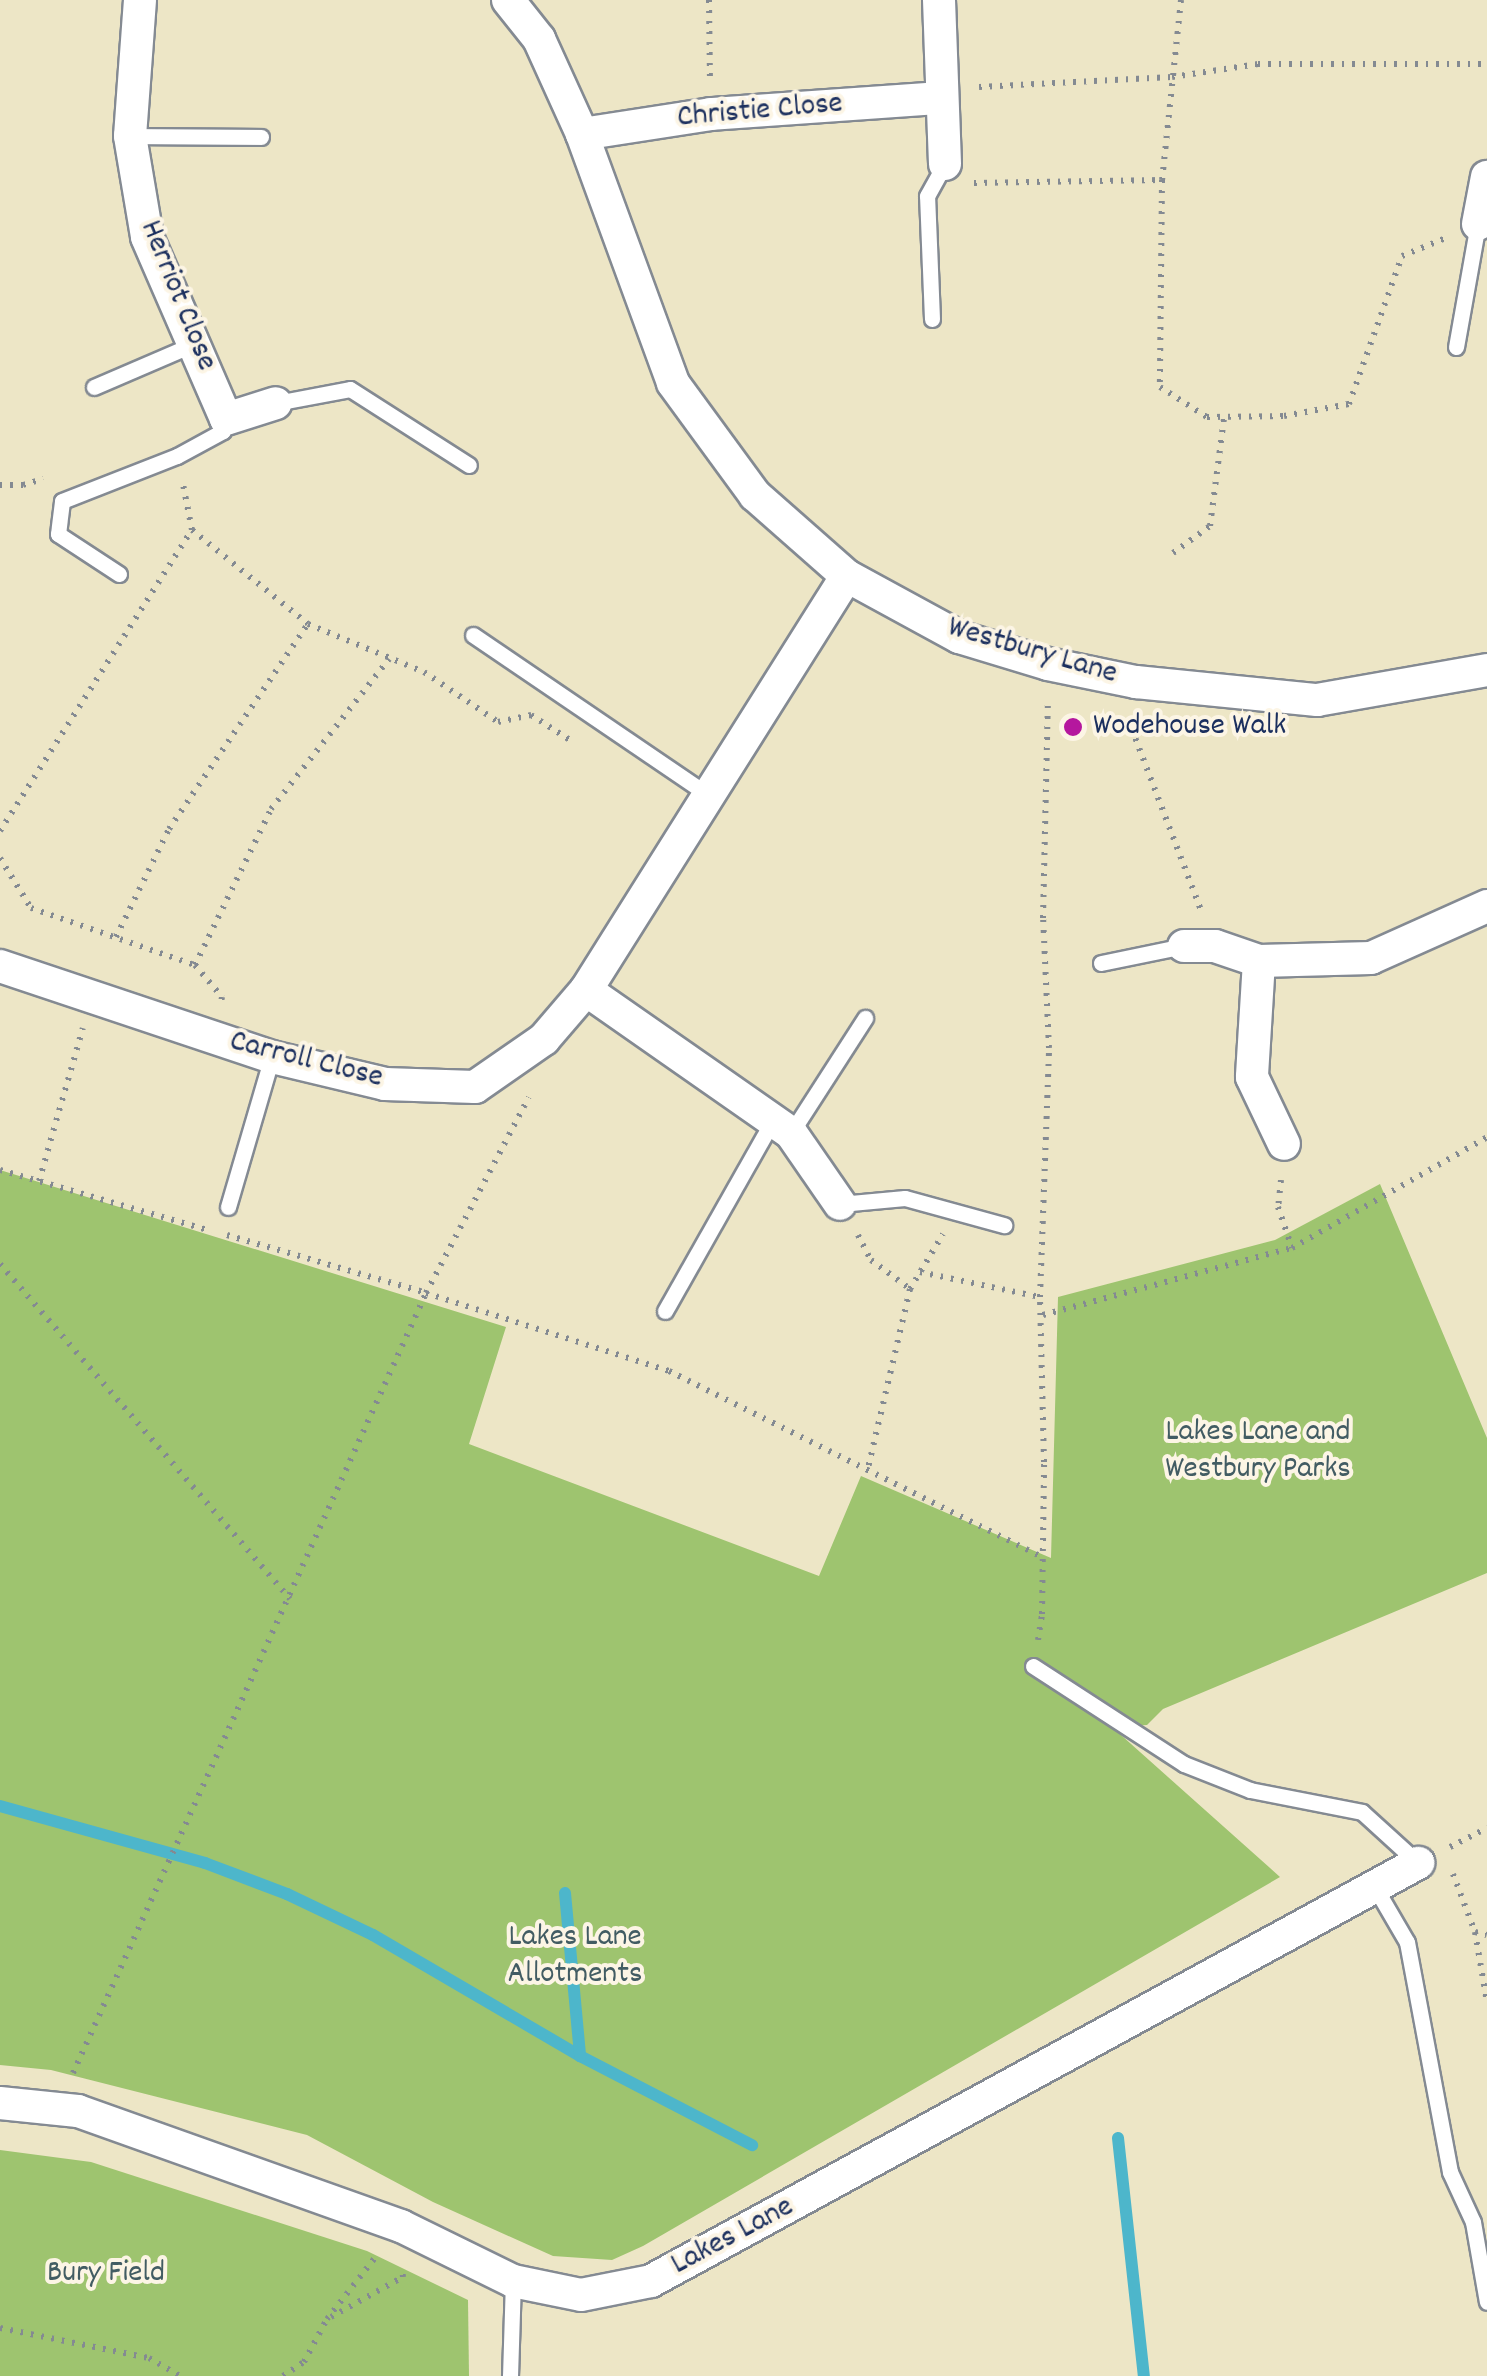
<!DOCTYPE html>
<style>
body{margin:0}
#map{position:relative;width:1487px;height:2376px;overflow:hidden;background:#ede6c6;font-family:Dekko,sans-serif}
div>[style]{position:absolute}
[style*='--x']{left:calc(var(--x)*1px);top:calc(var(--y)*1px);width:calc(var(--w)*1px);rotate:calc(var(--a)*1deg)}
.green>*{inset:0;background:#9ec46f}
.stream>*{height:12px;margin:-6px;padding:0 6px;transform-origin:6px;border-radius:6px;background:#4db6cb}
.path>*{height:6px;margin-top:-3px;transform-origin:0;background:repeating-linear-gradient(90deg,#848a92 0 2.5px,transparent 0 10.5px)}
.roads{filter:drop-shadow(2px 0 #848a92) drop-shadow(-2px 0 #848a92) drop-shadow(0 2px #848a92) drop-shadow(0 -2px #848a92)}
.service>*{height:15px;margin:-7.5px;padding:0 7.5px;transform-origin:7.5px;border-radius:7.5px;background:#fff}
.minor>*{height:32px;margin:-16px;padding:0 16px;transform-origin:16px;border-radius:16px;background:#fff}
.dots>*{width:28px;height:28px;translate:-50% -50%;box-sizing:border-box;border:5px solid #fcf5e5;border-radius:50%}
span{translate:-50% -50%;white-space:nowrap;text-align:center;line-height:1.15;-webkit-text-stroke:8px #fcf5e5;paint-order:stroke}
.street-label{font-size:32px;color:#1b2f5e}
.poi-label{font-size:32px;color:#1b2f5e}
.left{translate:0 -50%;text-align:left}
.park-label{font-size:32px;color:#425c63}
</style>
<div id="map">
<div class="green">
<div style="clip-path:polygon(0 1170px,506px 1327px,469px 1444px,819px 1576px,861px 1476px,1051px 1558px,1058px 1297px,1275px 1240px,1380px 1184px,1487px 1438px,1487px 1573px,1163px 1709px,1147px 1725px,1112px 1727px,1280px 1877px,643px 2246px,612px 2260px,553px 2256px,433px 2202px,307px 2135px,51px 2070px,0 2065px)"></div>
<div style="clip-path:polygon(0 2150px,91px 2162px,367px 2251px,468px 2300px,469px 2376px,0 2376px)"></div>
</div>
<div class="stream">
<div style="--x:0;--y:1806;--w:213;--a:15.5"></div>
<div style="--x:205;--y:1863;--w:88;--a:20.7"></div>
<div style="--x:287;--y:1894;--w:95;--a:25.5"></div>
<div style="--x:373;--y:1935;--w:240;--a:30.3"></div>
<div style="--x:580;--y:2056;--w:194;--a:27.4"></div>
<div style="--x:565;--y:1893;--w:164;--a:84.7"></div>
<div style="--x:1118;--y:2138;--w:239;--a:83.8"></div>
</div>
<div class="path">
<div style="--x:709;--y:0;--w:79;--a:89.3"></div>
<div style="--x:1181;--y:0;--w:181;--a:96"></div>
<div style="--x:1162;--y:180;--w:207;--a:90.6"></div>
<div style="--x:1160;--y:387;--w:56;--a:32.6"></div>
<div style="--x:1207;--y:417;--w:77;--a:-0.7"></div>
<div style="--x:1284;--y:416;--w:66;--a:-10.5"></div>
<div style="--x:1349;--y:404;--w:157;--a:-70.3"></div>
<div style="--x:1402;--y:256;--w:50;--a:-22.4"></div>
<div style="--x:979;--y:87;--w:193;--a:-3"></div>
<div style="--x:1172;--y:77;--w:87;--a:-8.6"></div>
<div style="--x:1258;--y:64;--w:229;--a:0"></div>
<div style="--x:974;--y:183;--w:188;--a:-0.9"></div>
<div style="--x:0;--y:485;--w:23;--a:0"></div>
<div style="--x:23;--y:485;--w:21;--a:-17"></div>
<div style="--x:192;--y:530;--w:149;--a:39"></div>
<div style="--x:308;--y:624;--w:126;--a:22.5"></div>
<div style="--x:424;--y:672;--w:89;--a:34"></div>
<div style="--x:498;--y:722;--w:34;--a:-12"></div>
<div style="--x:531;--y:715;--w:46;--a:32.7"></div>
<div style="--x:1173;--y:553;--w:46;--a:-36.1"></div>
<div style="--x:1210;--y:526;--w:109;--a:-82.6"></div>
<div style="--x:1128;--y:719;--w:208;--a:69.1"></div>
<div style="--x:0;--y:831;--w:357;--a:-57.5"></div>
<div style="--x:192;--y:530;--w:47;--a:-101.1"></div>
<div style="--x:0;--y:858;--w:59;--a:58.2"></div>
<div style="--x:31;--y:908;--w:174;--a:19.2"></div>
<div style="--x:195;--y:965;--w:42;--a:49.8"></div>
<div style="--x:222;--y:997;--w:5;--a:101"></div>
<div style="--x:116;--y:937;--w:120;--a:-63.9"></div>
<div style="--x:169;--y:829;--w:248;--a:-55.9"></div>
<div style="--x:195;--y:965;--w:174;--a:-64"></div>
<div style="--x:271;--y:809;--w:191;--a:-51.8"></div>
<div style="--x:0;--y:1170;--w:220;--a:16.1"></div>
<div style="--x:1281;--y:1180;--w:27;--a:96"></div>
<div style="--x:1278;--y:1207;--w:43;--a:71.1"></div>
<div style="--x:39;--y:1181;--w:159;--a:-74"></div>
<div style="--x:227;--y:1235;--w:207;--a:16.2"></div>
<div style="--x:426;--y:1293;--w:255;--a:17.8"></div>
<div style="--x:669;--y:1371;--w:417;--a:26.5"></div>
<div style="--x:858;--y:1235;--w:28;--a:63"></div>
<div style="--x:871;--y:1260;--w:49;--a:36.6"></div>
<div style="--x:910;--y:1289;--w:188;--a:103.2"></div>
<div style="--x:0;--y:1264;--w:443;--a:49.1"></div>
<div style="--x:920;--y:1272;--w:123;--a:11.8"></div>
<div style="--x:910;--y:1289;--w:64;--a:-59"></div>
<div style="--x:1043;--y:1315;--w:258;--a:-15.1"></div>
<div style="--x:1292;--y:1248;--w:224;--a:-29.6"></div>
<div style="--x:1038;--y:1640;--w:26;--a:-81"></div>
<div style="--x:1042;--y:1614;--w:152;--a:-89.2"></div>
<div style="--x:1044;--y:1462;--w:165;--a:-91.4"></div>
<div style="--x:1040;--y:1297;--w:249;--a:-87.9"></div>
<div style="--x:1049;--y:1048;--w:130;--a:-92.6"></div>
<div style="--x:1043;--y:918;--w:219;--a:-88.7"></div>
<div style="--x:1450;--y:1847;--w:42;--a:-27.2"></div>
<div style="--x:1453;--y:1874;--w:62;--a:69.2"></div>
<div style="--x:1475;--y:1932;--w:71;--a:80.3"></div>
<div style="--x:1475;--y:1932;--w:12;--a:14"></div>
<div style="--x:73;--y:2073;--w:856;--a:-65.65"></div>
<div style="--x:426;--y:1293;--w:221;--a:-62.3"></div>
<div style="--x:331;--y:2317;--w:82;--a:-29.1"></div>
<div style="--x:403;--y:2277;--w:10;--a:-96"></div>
<div style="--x:0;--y:2328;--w:152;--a:11.4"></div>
<div style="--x:149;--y:2358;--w:36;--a:30"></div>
<div style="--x:283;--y:2376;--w:25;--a:-34"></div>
<div style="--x:304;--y:2362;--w:49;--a:-61.9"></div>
<div style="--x:327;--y:2319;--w:83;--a:-51.9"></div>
</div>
<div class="roads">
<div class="service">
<div style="--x:130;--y:136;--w:131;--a:0.4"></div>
<div style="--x:932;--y:319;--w:123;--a:-92.3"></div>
<div style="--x:927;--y:196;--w:37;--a:-61"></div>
<div style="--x:1456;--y:347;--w:125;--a:-79.9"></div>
<div style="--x:94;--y:387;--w:111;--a:-23.3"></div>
<div style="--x:276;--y:403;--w:75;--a:-10.7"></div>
<div style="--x:350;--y:389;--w:141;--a:32.6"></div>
<div style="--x:119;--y:574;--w:73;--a:-146.7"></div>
<div style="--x:58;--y:534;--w:33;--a:-83"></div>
<div style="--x:62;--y:501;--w:123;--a:-21.4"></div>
<div style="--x:177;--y:456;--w:52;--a:-28.5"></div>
<div style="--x:223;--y:431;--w:12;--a:-76"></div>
<div style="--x:473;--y:635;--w:284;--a:34.2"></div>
<div style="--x:1101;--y:963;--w:85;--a:-11.6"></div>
<div style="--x:791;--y:1133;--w:137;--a:-57.2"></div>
<div style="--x:840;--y:1204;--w:65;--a:-5.3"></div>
<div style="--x:905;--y:1198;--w:103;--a:15.3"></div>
<div style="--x:228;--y:1207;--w:156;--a:-73.7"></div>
<div style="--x:665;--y:1311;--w:219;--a:-60.5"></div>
<div style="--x:1033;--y:1666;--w:180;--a:33"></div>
<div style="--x:1184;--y:1764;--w:71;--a:21.5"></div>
<div style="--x:1250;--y:1790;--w:114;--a:11.1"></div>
<div style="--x:1362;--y:1812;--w:76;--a:42.3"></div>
<div style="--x:1376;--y:1889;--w:61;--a:59.7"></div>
<div style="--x:1407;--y:1942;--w:234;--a:79.4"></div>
<div style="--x:1450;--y:2172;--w:55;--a:65.3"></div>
<div style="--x:1473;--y:2222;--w:81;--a:80.1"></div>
<div style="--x:510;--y:2376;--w:95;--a:-88.2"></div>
</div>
<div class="minor">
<div style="--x:140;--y:0;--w:136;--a:94.2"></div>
<div style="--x:130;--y:136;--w:102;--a:80.4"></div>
<div style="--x:147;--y:237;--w:198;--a:66.5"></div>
<div style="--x:226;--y:419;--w:52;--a:-17.7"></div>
<div style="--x:508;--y:0;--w:50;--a:51.5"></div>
<div style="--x:539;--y:39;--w:104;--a:65.6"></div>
<div style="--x:582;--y:134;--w:265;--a:69.9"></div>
<div style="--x:673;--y:383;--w:139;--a:53.8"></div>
<div style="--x:755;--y:495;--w:123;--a:41.4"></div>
<div style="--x:847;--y:576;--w:128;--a:28.6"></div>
<div style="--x:959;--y:637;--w:93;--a:16.9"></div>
<div style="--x:1048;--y:664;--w:90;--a:11.6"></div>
<div style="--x:1136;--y:682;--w:182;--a:5.7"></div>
<div style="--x:1317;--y:700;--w:173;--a:-10"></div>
<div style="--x:939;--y:0;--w:164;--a:87.9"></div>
<div style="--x:582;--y:134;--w:131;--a:-8.8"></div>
<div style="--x:711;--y:114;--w:229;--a:-4"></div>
<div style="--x:1478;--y:224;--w:48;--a:-79.2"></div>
<div style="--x:1184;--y:946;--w:31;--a:0"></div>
<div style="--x:1215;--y:946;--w:46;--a:18.8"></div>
<div style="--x:1259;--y:961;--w:112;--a:-1.5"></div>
<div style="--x:1371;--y:958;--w:127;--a:-24.1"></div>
<div style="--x:1259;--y:961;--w:116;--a:93.5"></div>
<div style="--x:1252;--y:1077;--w:74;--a:64.5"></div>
<div style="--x:0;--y:966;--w:287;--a:18.5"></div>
<div style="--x:272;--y:1057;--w:116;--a:13.4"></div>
<div style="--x:385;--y:1084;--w:90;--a:1.9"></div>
<div style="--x:475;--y:1087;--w:84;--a:-34.8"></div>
<div style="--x:544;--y:1039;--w:65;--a:-49.4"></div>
<div style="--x:586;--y:990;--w:489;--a:-57.8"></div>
<div style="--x:586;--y:990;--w:250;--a:34.9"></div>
<div style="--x:791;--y:1133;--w:86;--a:55.4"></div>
<div style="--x:0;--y:2103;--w:78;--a:5.9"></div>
<div style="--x:78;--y:2111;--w:343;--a:19.6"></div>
<div style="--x:401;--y:2226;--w:125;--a:26.2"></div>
<div style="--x:513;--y:2281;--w:69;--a:11.6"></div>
<div style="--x:581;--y:2295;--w:71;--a:-11.3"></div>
<div style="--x:651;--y:2281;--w:874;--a:-28.59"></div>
</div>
</div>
<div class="dots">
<div style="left:1073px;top:727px;background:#b5179e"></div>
</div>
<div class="street-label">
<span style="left:760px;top:112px;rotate:-5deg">Christie Close</span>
<span style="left:177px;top:296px;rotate:68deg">Herriot Close</span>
<span style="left:1032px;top:652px;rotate:16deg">Westbury Lane</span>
<span style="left:306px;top:1061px;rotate:14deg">Carroll Close</span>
<span style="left:733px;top:2237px;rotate:-28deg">Lakes Lane</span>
</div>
<div class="poi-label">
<span class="left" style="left:1093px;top:727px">Wodehouse Walk</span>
</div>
<div class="park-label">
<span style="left:1258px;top:1452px">Lakes Lane and<br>Westbury Parks</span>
<span style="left:575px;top:1957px">Lakes Lane<br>Allotments</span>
<span style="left:106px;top:2274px">Bury Field</span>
</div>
</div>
